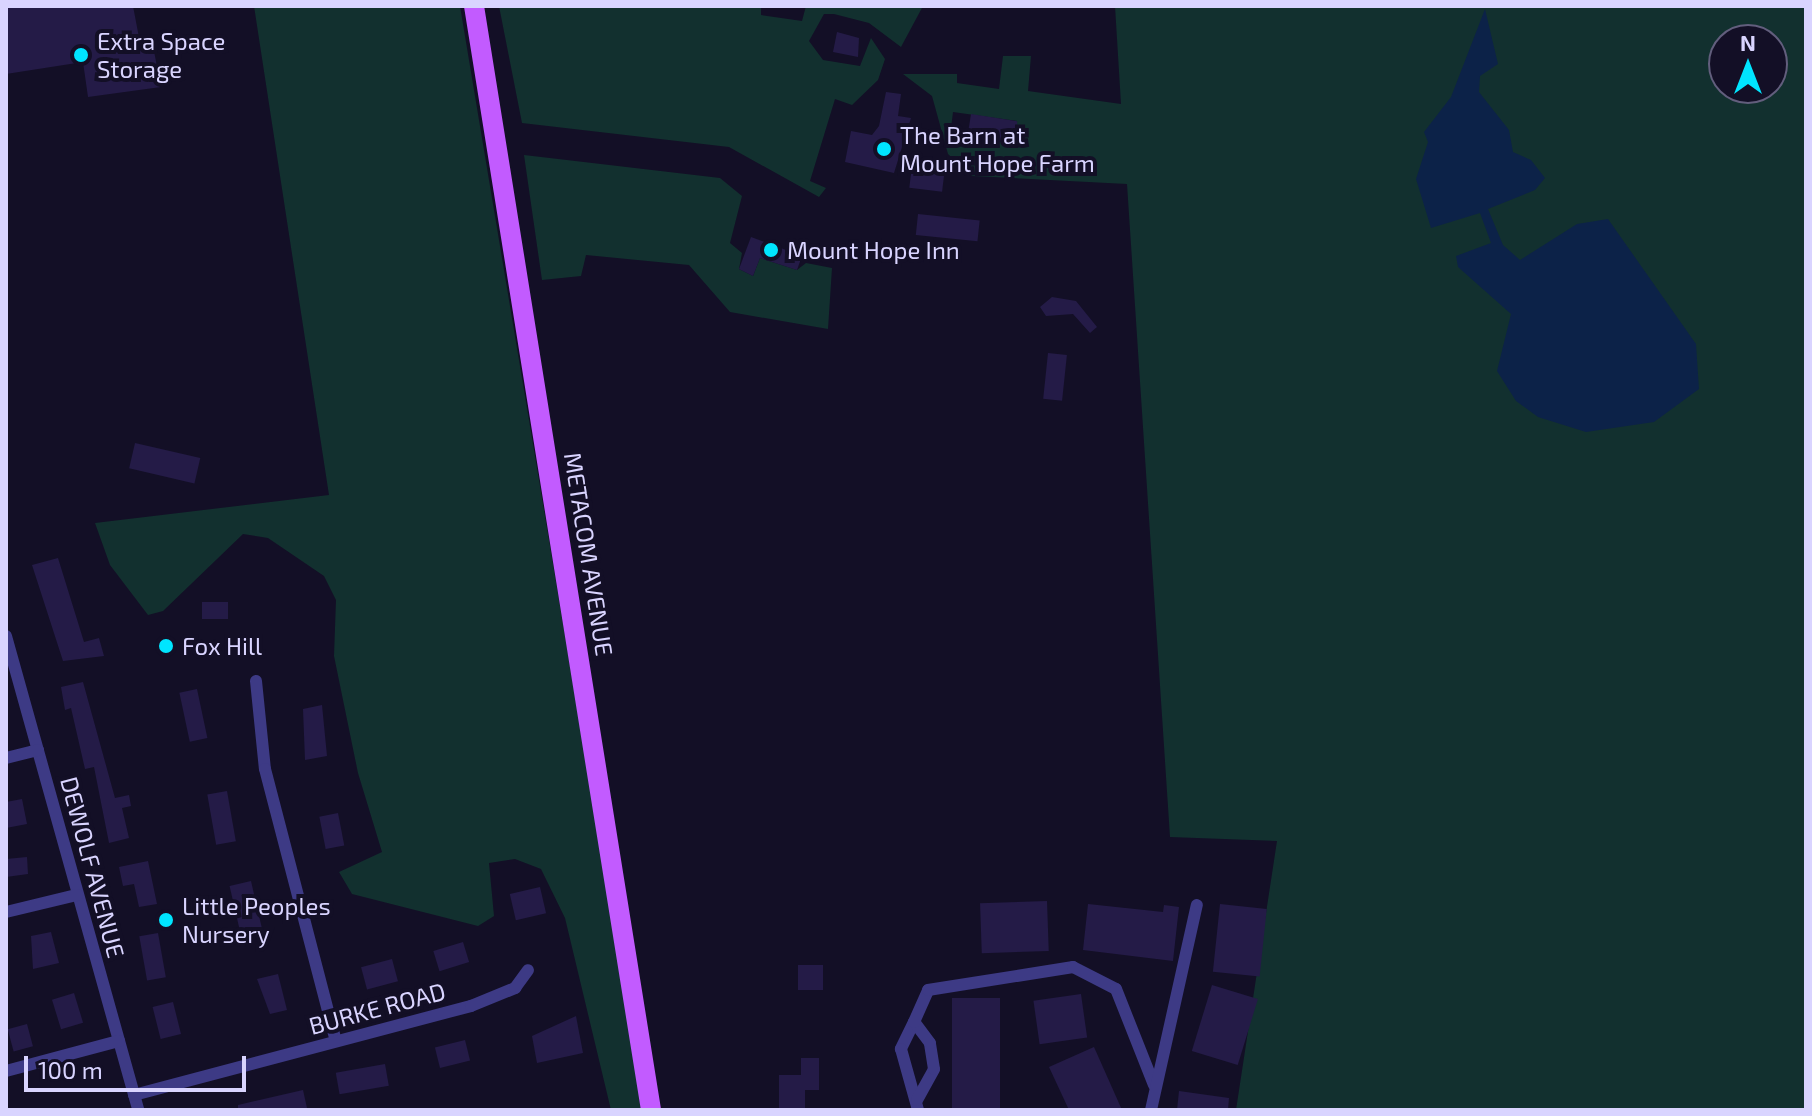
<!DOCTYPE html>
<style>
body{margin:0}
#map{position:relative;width:1812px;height:1116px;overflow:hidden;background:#130f26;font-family:"Exo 2",sans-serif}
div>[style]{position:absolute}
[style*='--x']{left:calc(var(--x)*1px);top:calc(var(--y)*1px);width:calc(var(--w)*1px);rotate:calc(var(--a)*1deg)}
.green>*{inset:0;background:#12302f}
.water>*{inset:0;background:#0c2248}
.building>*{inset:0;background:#241b47;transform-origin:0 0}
.minor>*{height:12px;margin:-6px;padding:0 6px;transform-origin:6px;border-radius:6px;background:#3d3a85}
.primary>*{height:20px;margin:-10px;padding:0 10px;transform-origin:10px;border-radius:10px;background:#c25bff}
.dots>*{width:22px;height:22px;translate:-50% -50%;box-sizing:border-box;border:4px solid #130f26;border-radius:50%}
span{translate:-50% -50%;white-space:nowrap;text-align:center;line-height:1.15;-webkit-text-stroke:8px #130f26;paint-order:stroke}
.poi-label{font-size:24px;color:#d9d4ff}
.left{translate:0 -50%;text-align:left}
.street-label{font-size:24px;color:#d9d4ff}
.frame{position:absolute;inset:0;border:8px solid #d9d4ff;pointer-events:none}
.north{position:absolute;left:1708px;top:24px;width:80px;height:80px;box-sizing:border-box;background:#130f26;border:2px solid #625e7d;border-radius:50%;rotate:0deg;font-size:22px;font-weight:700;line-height:32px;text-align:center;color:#d9d4ff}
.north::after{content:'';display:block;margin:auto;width:28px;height:36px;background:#00e5ff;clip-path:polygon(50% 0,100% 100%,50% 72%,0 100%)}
.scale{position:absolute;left:24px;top:1056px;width:222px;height:36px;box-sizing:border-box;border:4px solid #d9d4ff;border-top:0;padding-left:10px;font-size:24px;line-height:28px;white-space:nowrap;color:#d9d4ff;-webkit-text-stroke:6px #130f26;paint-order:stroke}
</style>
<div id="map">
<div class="green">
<div style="clip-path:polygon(254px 6px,460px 6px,644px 1110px,611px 1110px,565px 918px,541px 869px,515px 859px,489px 863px,494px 916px,478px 926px,352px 894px,339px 872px,382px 852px,358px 773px,334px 656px,336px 600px,324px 576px,268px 538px,243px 534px,163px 611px,148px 615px,110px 565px,95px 523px,329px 495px)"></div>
<div style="clip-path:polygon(499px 6px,761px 6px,761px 15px,802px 21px,806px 6px,923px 6px,901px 47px,869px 23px,834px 14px,824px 14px,809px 41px,823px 60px,860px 66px,871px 38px,885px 59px,878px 80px,852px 105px,835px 99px,810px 181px,826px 188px,819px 197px,729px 147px,522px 123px)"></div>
<div style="clip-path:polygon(evenodd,1115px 6px,1806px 6px,1806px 1110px,1236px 1110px,1277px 841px,1170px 837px,1127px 184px,972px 176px,948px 154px,932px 96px,903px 74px,957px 74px,957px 83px,999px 89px,1003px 56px,1031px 56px,1028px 91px,1121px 104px,1115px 6px,1724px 40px,1772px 40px,1772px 88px,1724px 88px,1724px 40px,1115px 6px,953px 112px,1017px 121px,1015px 143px,950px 136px,953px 112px)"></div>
<div style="clip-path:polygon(524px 155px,720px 178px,742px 196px,730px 243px,742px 253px,739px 269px,753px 276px,760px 258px,797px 270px,806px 263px,832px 268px,828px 329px,730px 312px,689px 265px,586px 255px,581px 276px,542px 280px)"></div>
</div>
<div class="water">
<div style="clip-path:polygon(1485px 9px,1498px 64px,1480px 76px,1479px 92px,1509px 130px,1513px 152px,1531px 160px,1545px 178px,1535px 190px,1488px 209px,1503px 245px,1520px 260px,1577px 224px,1608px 219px,1696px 344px,1699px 389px,1654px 422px,1586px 432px,1538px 417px,1516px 401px,1497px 371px,1511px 314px,1458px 267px,1456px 256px,1491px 243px,1480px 213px,1431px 228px,1416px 179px,1428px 142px,1424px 132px,1451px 97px)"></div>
</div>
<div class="building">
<div style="clip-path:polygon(6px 6px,133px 6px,141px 48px,153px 46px,161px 87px,88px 97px,83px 62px,6px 74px)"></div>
<div style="clip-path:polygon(837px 32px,859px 38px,858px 57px,833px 52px)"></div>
<div style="clip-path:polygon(886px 92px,901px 94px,898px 116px,911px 118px,894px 173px,845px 162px,851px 131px,872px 135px,879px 126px)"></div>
<div style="left:971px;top:114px;width:47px;height:22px;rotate:9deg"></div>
<div style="left:912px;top:166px;width:33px;height:22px;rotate:7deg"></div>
<div style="left:918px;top:214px;width:62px;height:21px;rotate:6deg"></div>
<div style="clip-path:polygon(751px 237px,802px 256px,797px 270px,760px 258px,753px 276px,739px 269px)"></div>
<div style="clip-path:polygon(1052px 297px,1076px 301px,1097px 327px,1090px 333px,1073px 314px,1046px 316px,1040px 307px)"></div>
<div style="left:1048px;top:353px;width:19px;height:46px;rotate:6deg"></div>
<div style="left:135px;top:443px;width:67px;height:26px;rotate:13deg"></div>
<div style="clip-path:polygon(58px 558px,84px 642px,99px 638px,104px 656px,63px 661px,32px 565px)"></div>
<div style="left:202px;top:602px;width:26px;height:17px"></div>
<div style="clip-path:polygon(83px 682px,115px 798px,129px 795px,131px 806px,122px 808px,129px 838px,109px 843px,94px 767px,85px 769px,71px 708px,65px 710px,61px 687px)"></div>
<div style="left:197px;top:689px;width:50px;height:18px;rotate:78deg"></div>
<div style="clip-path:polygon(322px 705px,327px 756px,305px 760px,303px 709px)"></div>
<div style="left:227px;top:791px;width:51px;height:20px;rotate:80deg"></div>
<div style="clip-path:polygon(22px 799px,27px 824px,6px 828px,6px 802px)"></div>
<div style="left:338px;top:813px;width:33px;height:19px;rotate:79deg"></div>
<div style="clip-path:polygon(27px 857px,28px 874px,6px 877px,6px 859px)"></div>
<div style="clip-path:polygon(148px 861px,157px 904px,139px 907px,134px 884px,123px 886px,119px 867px)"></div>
<div style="left:251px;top:881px;width:48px;height:22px;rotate:77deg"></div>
<div style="left:540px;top:887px;width:27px;height:31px;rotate:77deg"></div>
<div style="left:1047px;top:901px;width:50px;height:67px;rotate:88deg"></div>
<div style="clip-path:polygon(1088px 904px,1163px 912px,1164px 905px,1179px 907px,1173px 961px,1083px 950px)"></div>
<div style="left:1220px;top:904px;width:47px;height:68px;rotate:6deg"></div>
<div style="clip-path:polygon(51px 932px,59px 963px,33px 969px,31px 936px)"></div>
<div style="left:158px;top:933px;width:45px;height:19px;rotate:80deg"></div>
<div style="left:463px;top:942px;width:21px;height:31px;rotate:73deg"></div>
<div style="left:392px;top:959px;width:23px;height:32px;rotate:75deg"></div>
<div style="left:798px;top:965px;width:25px;height:25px"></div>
<div style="clip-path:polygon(278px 974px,287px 1010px,270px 1014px,257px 979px)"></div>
<div style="left:1212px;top:985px;width:48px;height:69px;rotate:17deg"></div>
<div style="left:74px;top:993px;width:31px;height:23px;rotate:73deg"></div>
<div style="left:1081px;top:994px;width:44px;height:48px;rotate:82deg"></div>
<div style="left:952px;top:998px;width:48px;height:112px"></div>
<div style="left:173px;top:1002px;width:33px;height:21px;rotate:76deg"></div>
<div style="clip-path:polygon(576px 1016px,583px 1053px,537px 1063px,532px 1036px)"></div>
<div style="left:27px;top:1024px;width:23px;height:20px;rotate:75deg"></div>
<div style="left:465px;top:1040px;width:21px;height:31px;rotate:76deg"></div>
<div style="clip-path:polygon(1094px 1047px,1122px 1110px,1069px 1110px,1049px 1067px)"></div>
<div style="clip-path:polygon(801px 1058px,819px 1058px,819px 1090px,805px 1090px,805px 1108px,779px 1108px,779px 1075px,801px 1075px)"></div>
<div style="left:385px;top:1064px;width:22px;height:50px;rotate:80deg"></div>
<div style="clip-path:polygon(303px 1090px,307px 1108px,238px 1110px,238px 1105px)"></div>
<div style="clip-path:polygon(1179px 1091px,1229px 1098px,1228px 1110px,1177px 1110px)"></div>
</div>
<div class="minor">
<div style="--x:6;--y:636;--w:492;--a:74.4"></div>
<div style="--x:256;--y:681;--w:88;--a:84.2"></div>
<div style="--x:265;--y:769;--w:281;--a:75.4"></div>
<div style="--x:6;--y:758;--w:33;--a:-14"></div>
<div style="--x:6;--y:912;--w:73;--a:-13.5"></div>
<div style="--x:914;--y:1022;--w:30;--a:116"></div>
<div style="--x:901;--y:1049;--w:63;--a:74.4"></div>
<div style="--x:6;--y:1071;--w:117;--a:-14.9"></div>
<div style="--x:134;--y:1095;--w:349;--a:-14.8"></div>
<div style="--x:471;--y:1006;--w:48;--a:-22.2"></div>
<div style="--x:515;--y:988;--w:22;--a:-54"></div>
<div style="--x:917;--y:1100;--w:35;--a:-61"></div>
<div style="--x:934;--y:1069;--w:26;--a:-99"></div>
<div style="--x:930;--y:1043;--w:26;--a:-127"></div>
<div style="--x:914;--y:1022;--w:35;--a:-66"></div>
<div style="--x:928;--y:990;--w:147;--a:-9"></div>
<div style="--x:1073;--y:967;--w:48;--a:27.1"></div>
<div style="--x:1116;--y:989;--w:103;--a:68.4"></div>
<div style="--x:1151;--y:1110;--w:210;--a:-77.4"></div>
</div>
<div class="primary">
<div style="--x:474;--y:6;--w:1118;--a:80.89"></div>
</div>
<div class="dots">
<div style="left:81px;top:55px;background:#00e5ff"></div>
<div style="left:884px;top:149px;background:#00e5ff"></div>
<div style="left:771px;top:250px;background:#00e5ff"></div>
<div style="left:166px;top:646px;background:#00e5ff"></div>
<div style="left:166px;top:920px;background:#00e5ff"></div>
</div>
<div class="poi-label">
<span class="left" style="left:97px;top:55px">Extra Space<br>Storage</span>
<span class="left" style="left:900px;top:149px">The Barn at<br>Mount Hope Farm</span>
<span class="left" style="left:787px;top:250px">Mount Hope Inn</span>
<span class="left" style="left:182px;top:646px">Fox Hill</span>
<span class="left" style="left:182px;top:920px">Little Peoples<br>Nursery</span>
</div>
<div class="street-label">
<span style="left:589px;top:554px;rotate:81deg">METACOM AVENUE</span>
<span style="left:93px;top:867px;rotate:75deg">DEWOLF AVENUE</span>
<span style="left:377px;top:1008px;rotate:-15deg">BURKE ROAD</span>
</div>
<div class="frame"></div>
<div class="north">N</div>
<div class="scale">100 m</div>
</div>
